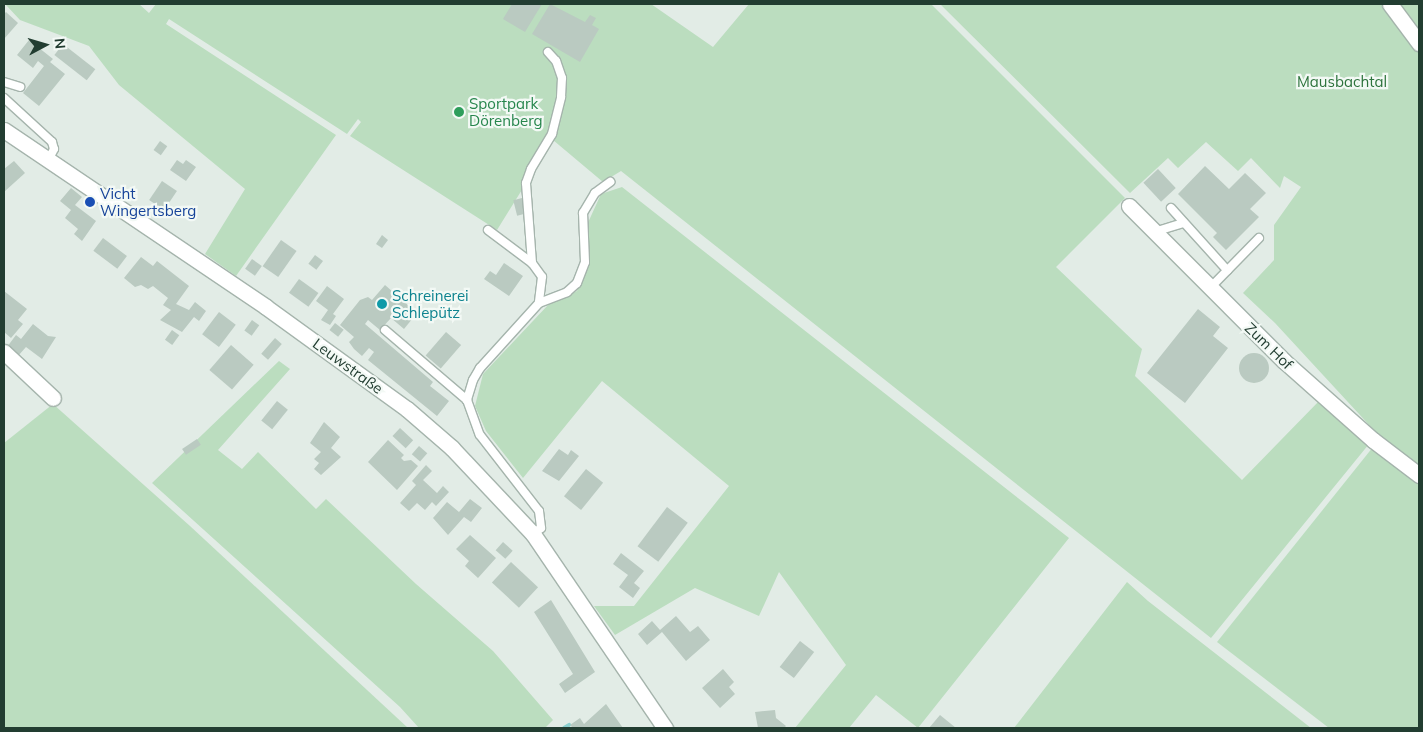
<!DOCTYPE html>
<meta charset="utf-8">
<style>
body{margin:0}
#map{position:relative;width:1423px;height:732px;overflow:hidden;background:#e2ece6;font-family:Mulish,sans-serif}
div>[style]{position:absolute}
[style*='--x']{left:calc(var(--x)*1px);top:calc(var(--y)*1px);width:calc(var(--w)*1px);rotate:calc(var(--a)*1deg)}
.green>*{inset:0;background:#bbddbf}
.stream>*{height:4px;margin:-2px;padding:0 2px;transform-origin:2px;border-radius:2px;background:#8bd0cf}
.building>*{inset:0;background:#bacac1;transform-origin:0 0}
.round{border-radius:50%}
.roads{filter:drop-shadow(1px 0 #a5b4ac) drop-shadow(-1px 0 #a5b4ac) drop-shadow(0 1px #a5b4ac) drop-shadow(0 -1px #a5b4ac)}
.lane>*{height:8px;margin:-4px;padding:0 4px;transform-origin:4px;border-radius:4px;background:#fff}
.street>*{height:15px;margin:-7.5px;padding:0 7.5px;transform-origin:7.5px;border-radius:7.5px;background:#fff}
.secondary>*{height:15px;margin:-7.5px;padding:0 7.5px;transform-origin:7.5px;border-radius:7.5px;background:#fff}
.dots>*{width:14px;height:14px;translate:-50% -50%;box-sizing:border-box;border:2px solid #f3f9f5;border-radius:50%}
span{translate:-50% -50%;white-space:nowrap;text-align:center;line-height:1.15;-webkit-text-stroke:4.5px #f3f9f5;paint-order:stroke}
.park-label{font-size:15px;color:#2d733c}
.leisure-label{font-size:15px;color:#27864d}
.left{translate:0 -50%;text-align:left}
.transit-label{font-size:15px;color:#164399}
.culture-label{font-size:15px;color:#0d838f}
.street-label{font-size:15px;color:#223d31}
.frame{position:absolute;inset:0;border:5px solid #223d31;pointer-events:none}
.north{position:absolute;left:20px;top:20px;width:50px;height:50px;-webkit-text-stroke:4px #f3f9f5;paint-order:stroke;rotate:84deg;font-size:14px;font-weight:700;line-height:20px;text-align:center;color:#223d31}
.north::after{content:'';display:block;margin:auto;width:18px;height:22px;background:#223d31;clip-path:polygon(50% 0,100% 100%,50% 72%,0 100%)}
</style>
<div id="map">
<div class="green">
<div style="clip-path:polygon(139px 4px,149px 13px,156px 4px,651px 4px,713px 47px,749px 4px,931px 4px,1125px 198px,1056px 267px,1142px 349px,1135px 376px,1242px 480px,1320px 400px,1369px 444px,1211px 638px,621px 171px,603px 182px,553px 140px,497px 230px,350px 136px,361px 122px,358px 119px,347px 134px,169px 19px,166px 24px,336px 135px,236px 276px,205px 254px,245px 189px,119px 85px,89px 46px,20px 20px,6px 5px)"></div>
<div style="clip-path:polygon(940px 4px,1419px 4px,1419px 472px,1367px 431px,1371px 427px,1275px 323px,1243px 293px,1274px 260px,1274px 225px,1301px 187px,1284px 176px,1280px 188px,1251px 158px,1238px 171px,1206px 142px,1178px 168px,1168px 158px,1130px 193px)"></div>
<div style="clip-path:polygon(622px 187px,1069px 538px,918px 728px,876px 695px,849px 728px,795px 728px,846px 665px,779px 572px,759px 616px,695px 588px,615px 635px,594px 606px,634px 606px,729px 486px,602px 381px,523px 478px,486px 431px,475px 406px,483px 374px,548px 305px,577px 291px,590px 261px,586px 227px,601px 194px)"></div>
<div style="clip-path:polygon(279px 361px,290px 369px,218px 450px,242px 469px,258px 452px,316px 509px,326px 499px,416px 584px,493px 651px,553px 720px,545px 728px,419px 728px,400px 707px,152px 483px)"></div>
<div style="clip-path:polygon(53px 404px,190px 526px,408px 728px,4px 728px,4px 443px)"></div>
<div style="clip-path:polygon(1373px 447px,1419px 483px,1419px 728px,1329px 728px,1217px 642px)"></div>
<div style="clip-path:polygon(1127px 582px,1148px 601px,1311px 728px,1014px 728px)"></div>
</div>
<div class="stream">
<div style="--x:564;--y:728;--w:6;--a:-31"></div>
</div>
<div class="building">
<div style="clip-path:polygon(512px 4px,542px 4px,525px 32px,503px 19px)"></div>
<div style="clip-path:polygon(550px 4px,585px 22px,590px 15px,596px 18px,592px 25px,599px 29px,580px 62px,532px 34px)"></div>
<div style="clip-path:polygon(6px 12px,18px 23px,4px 39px,4px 14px)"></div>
<div style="clip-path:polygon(29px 40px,53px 59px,50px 62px,65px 74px,39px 106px,23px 93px,44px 66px,38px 61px,33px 68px,17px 55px)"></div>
<div style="left:63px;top:44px;width:41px;height:14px;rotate:38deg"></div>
<div style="left:160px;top:141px;width:9px;height:11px;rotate:36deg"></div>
<div style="clip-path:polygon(177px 160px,183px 164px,186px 160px,196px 167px,186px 181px,170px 170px)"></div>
<div style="clip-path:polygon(14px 161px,25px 173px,4px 192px,4px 169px)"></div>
<div style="clip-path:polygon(1205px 166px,1229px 189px,1245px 173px,1266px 193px,1250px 209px,1259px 217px,1226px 250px,1213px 237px,1217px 233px,1178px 194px)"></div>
<div style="left:1158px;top:169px;width:26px;height:20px;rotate:47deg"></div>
<div style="left:162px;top:181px;width:18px;height:23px;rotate:34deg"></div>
<div style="clip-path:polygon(71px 188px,82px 197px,75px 205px,96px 221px,82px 241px,74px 234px,78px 229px,65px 218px,71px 210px,60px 201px)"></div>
<div style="left:522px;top:198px;width:16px;height:9px;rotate:76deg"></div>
<div style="clip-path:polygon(382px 235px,388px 240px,382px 248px,376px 244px)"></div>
<div style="left:103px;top:238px;width:30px;height:16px;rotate:37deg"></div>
<div style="left:281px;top:240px;width:19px;height:32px;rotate:35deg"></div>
<div style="left:315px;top:255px;width:10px;height:11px;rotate:37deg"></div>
<div style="clip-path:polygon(141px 257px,153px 266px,157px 261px,189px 286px,176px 304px,189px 310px,195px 302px,206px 311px,199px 321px,194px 317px,182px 332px,160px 320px,171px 310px,163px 305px,168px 298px,153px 286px,148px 289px,141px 285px,135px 287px,124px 278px)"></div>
<div style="left:252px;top:259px;width:12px;height:12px;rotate:35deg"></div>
<div style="clip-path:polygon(504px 263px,523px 276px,509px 296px,484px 279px,490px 271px,496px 275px)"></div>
<div style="left:299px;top:279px;width:24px;height:17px;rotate:36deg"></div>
<div style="clip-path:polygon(385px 285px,417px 313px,404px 329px,391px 318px,380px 330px,368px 320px,365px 324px,433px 382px,430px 386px,449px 401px,437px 416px,368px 360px,374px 352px,369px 348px,362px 356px,354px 349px,349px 342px,354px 337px,340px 325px,360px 300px,368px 297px,372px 300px)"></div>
<div style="clip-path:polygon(327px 286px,344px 299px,333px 314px,336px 316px,330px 325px,321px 320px,328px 310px,316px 301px)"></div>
<div style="clip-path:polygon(4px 291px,27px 309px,18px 320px,23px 324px,11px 338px,4px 332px)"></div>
<div style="clip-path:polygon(1198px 309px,1220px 327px,1213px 336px,1228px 348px,1185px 403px,1147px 373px)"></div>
<div style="left:219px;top:312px;width:21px;height:28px;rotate:37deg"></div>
<div style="left:252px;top:320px;width:9px;height:13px;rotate:36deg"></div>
<div style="left:335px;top:323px;width:11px;height:9px;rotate:38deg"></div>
<div style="clip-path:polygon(33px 324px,48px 336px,56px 337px,42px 359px,26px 347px,18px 356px,7px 347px,16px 335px,21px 339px)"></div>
<div style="left:172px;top:330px;width:9px;height:12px;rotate:36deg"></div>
<div style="left:446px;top:332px;width:20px;height:31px;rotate:41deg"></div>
<div style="left:275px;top:338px;width:9px;height:21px;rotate:41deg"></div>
<div style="left:231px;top:345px;width:30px;height:33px;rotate:41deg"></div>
<div class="round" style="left:1239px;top:353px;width:30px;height:30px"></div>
<div style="left:277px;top:401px;width:14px;height:25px;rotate:39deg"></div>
<div style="clip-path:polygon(324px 422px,340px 437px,331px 448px,341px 457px,321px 475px,314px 469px,319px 463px,314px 459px,321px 452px,310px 443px)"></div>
<div style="left:400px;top:428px;width:18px;height:11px;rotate:43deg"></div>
<div style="left:197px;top:439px;width:7px;height:18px;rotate:56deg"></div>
<div style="clip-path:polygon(388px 440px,404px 455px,401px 458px,404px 461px,411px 460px,418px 466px,397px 490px,368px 462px)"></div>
<div style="left:419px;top:446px;width:11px;height:11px;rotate:41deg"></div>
<div style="clip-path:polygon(559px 449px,568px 455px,571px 450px,579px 456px,559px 481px,542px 471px)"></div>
<div style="clip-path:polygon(426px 465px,432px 471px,423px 480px,437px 493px,443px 486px,449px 492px,436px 506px,432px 502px,425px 510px,417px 503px,409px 511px,400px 503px,416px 485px,412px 481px)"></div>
<div style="left:586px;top:469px;width:22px;height:35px;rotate:39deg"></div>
<div style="clip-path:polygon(470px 499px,482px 508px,471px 522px,464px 517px,448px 535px,433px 518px,447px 502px,459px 512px)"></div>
<div style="left:667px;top:507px;width:26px;height:49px;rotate:37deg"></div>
<div style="clip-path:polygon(470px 535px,496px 558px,478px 578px,465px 566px,469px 561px,456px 549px)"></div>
<div style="left:503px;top:542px;width:13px;height:11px;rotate:42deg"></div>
<div style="clip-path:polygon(621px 553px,644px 571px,634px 583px,640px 588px,633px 598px,619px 587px,628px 575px,613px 564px)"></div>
<div style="left:511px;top:562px;width:37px;height:28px;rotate:43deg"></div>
<div style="clip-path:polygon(551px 600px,595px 672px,565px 693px,559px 684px,573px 674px,534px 612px)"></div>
<div style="clip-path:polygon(676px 616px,690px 632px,698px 626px,710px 640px,686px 661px,662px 632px,647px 645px,638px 634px,652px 621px,660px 630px)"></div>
<div style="left:800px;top:641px;width:18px;height:33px;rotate:38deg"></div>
<div style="clip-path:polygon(723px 669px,734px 682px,729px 687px,735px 694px,720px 708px,702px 688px)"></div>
<div style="clip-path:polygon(606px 704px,623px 728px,573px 728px,570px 725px,580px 718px,584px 724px)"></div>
<div style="clip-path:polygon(775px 710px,776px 718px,786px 726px,784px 728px,758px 728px,755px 712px)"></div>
<div style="clip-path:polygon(940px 715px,956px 728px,929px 728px)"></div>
</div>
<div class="roads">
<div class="lane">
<div style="--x:4;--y:82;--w:17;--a:17"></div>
<div style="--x:4;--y:98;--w:65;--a:42.5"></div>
<div style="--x:52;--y:142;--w:7;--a:74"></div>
<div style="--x:54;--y:149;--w:11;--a:117"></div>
<div style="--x:1171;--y:208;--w:84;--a:47.9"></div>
<div style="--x:488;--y:230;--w:55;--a:36.9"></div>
<div style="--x:532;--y:263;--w:17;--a:54"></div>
<div style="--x:542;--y:277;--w:26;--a:97"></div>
<div style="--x:539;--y:303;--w:88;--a:132.2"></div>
<div style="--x:480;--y:368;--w:14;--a:120"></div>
<div style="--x:473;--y:380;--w:21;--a:107"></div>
<div style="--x:467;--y:400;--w:37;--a:70"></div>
<div style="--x:480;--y:435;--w:96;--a:52.2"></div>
<div style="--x:539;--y:511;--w:17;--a:83"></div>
<div style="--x:541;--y:528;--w:10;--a:143"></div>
<div style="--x:1154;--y:232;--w:31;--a:-17"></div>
<div style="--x:532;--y:263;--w:80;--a:-94.3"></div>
<div style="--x:526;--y:183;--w:15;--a:-70"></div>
<div style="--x:531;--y:169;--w:41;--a:-59"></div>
<div style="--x:552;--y:134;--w:38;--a:-76"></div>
<div style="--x:561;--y:97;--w:19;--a:-87"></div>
<div style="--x:562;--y:78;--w:18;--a:-109"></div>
<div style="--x:556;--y:61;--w:12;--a:-132"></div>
<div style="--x:1210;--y:288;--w:70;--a:-45.6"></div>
<div style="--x:539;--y:303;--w:30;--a:-21"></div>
<div style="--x:567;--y:292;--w:13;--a:-42"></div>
<div style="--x:577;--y:283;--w:22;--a:-69"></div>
<div style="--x:585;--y:262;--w:49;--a:-92.3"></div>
<div style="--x:583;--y:213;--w:23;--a:-59"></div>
<div style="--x:595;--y:193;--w:19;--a:-36"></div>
<div style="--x:385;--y:330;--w:108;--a:40.5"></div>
</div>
<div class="street">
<div style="--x:4;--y:130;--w:316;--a:34"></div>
<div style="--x:266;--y:307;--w:174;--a:35.9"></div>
<div style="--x:407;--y:409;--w:60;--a:40.9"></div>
<div style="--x:452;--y:448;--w:118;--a:46.7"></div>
<div style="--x:533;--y:534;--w:235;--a:55.8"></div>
<div style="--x:1129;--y:206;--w:219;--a:45"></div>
<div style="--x:1284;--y:361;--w:119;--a:41.6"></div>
<div style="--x:1373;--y:440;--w:58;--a:37.3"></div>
<div style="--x:4;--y:352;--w:67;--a:43.2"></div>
</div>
<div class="secondary">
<div style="--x:1390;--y:4;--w:49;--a:53.4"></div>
</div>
</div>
<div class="dots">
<div style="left:459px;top:112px;background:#2e9e5b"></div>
<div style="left:90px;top:202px;background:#1a4fb4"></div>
<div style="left:382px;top:304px;background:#0f9aa8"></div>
</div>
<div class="park-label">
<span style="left:1342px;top:82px">Mausbachtal</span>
</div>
<div class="leisure-label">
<span class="left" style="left:469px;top:112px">Sportpark<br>Dörenberg</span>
</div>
<div class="transit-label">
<span class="left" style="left:100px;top:202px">Vicht<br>Wingertsberg</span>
</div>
<div class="culture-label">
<span class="left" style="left:392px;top:304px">Schreinerei<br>Schlepütz</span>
</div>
<div class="street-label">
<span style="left:1269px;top:346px;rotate:44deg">Zum Hof</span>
<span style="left:348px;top:366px;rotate:36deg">Leuwstraße</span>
</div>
<div class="frame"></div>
<div class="north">N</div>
</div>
